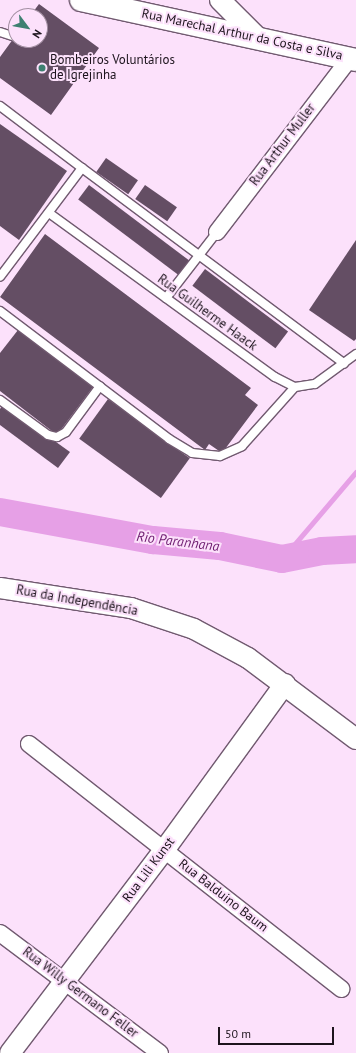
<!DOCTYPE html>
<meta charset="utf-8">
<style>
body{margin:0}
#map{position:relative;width:356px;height:1053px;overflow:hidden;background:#fce1fb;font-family:"PT Sans",sans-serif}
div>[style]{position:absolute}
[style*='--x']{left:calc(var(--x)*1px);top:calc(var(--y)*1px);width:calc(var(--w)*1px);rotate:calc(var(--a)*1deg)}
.stream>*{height:4.5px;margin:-2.25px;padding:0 2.25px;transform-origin:2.25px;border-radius:2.25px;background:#e6a0e6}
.river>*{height:28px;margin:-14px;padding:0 14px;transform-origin:14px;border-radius:14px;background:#e6a0e6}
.building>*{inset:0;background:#644e64;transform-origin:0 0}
.roads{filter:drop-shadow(1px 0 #715a70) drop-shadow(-1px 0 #715a70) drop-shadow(0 1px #715a70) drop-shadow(0 -1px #715a70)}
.service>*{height:8px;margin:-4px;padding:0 4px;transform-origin:4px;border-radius:4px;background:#fff}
.minor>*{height:16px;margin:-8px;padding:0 8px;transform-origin:8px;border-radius:8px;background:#fff}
.tertiary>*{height:20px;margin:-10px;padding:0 10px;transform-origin:10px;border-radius:10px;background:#fff}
.secondary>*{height:22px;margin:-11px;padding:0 11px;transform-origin:11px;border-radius:11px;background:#fff}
.dots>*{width:11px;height:11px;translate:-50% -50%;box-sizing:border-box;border:2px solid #fce1fb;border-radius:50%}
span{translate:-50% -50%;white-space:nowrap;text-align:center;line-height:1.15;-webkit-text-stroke:4px #fce1fb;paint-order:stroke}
.street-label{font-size:13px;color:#1d141d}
.poi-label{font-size:13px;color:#1d141d}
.left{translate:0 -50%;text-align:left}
.water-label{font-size:14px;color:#6f1e71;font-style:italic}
.north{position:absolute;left:8px;top:8px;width:40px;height:40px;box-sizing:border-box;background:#fce1fb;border:1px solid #a38fa2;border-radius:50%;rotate:122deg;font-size:11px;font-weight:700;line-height:16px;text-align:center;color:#1d141d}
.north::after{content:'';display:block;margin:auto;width:14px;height:18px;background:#3e8071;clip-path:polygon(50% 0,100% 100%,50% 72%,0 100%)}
.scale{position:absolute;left:218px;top:1027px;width:116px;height:18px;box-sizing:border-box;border:2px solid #1d141d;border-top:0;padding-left:5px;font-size:12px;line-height:14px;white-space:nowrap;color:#1d141d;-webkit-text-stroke:3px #fce1fb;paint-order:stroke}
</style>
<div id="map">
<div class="stream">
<div style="--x:282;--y:559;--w:114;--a:-49.6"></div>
</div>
<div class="river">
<div style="--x:0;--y:512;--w:156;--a:10.4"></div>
<div style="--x:153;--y:540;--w:67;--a:5.1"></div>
<div style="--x:220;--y:546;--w:63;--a:11.8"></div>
<div style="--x:282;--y:559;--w:41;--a:-11.3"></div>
<div style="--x:322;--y:551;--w:34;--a:-3"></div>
</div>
<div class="building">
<div style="clip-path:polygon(39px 4px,99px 48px,51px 115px,0 78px,0 57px,16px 35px,16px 40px,40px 40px,40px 16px,30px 16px)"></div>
<div style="clip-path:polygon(0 124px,67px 171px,19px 240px,0 226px)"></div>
<div style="left:106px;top:158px;width:39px;height:17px;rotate:35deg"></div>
<div style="left:89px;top:185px;width:126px;height:18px;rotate:37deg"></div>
<div style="left:145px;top:185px;width:39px;height:17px;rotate:35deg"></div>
<div style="clip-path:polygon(45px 234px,251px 388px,245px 395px,258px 405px,222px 453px,209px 444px,205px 450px,0 297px)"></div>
<div style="clip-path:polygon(356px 240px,356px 339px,354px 341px,309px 310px)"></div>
<div style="left:205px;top:269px;width:104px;height:21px;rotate:37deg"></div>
<div style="clip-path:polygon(18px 330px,93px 387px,57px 435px,0 391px,0 353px)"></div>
<div style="left:108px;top:399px;width:101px;height:49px;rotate:36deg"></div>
<div style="clip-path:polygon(3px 404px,70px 452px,58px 468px,0 425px,0 409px)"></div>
</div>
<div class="roads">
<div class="service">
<div style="--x:0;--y:32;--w:16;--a:18"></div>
<div style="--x:0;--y:106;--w:103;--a:37.1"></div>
<div style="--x:82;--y:168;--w:136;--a:127"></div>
<div style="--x:82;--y:168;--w:327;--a:36.7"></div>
<div style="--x:49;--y:213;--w:279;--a:36"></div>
<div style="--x:275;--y:377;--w:22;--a:27"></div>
<div style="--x:295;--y:387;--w:20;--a:-9"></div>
<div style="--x:315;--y:384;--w:51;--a:-36.2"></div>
<div style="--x:166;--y:298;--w:83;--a:-52.3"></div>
<div style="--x:0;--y:311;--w:212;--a:37.1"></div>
<div style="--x:169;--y:439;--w:27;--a:31"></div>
<div style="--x:192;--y:453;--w:28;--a:6"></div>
<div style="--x:220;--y:456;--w:24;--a:-24"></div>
<div style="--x:242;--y:446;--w:79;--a:-48.1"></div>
<div style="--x:0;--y:400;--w:59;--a:36.1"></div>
<div style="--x:48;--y:435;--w:9;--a:13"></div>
<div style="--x:57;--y:437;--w:10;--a:-29"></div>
<div style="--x:66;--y:432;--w:57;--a:-53.5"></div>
</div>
<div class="minor">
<div style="--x:217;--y:232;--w:219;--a:-52.6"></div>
<div style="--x:29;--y:744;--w:397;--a:38.1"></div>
<div style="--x:0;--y:933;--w:200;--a:36.9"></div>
</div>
<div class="tertiary">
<div style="--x:220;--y:0;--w:54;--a:45"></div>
<div style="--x:0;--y:588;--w:133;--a:8.7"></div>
<div style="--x:131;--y:608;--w:66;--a:18.4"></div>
<div style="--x:194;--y:629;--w:61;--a:28.2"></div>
<div style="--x:248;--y:658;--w:135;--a:36.9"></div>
<div style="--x:10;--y:1053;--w:256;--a:-52.8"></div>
<div style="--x:165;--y:849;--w:204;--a:-54"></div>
</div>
<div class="secondary">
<div style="--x:81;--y:0;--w:281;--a:12.3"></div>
</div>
</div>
<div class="dots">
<div style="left:42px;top:68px;background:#3e8071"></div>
</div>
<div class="street-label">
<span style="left:242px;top:35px;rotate:12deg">Rua Marechal Arthur da Costa e Silva</span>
<span style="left:283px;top:145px;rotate:-53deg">Rua Arthur Muller</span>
<span style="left:207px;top:313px;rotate:36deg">Rua Guilherme Haack</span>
<span style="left:77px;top:601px;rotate:10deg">Rua da Independência</span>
<span style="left:149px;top:870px;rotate:-53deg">Rua Lili Kunst</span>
<span style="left:223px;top:896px;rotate:38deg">Rua Balduino Baum</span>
<span style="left:80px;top:993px;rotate:37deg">Rua Willy Germano Feller</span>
</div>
<div class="poi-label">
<span class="left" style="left:50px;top:68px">Bombeiros Voluntários<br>de Igrejinha</span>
</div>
<div class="water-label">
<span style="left:178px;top:541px;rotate:7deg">Rio Paranhana</span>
</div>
<div class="north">N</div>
<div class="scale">50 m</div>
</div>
